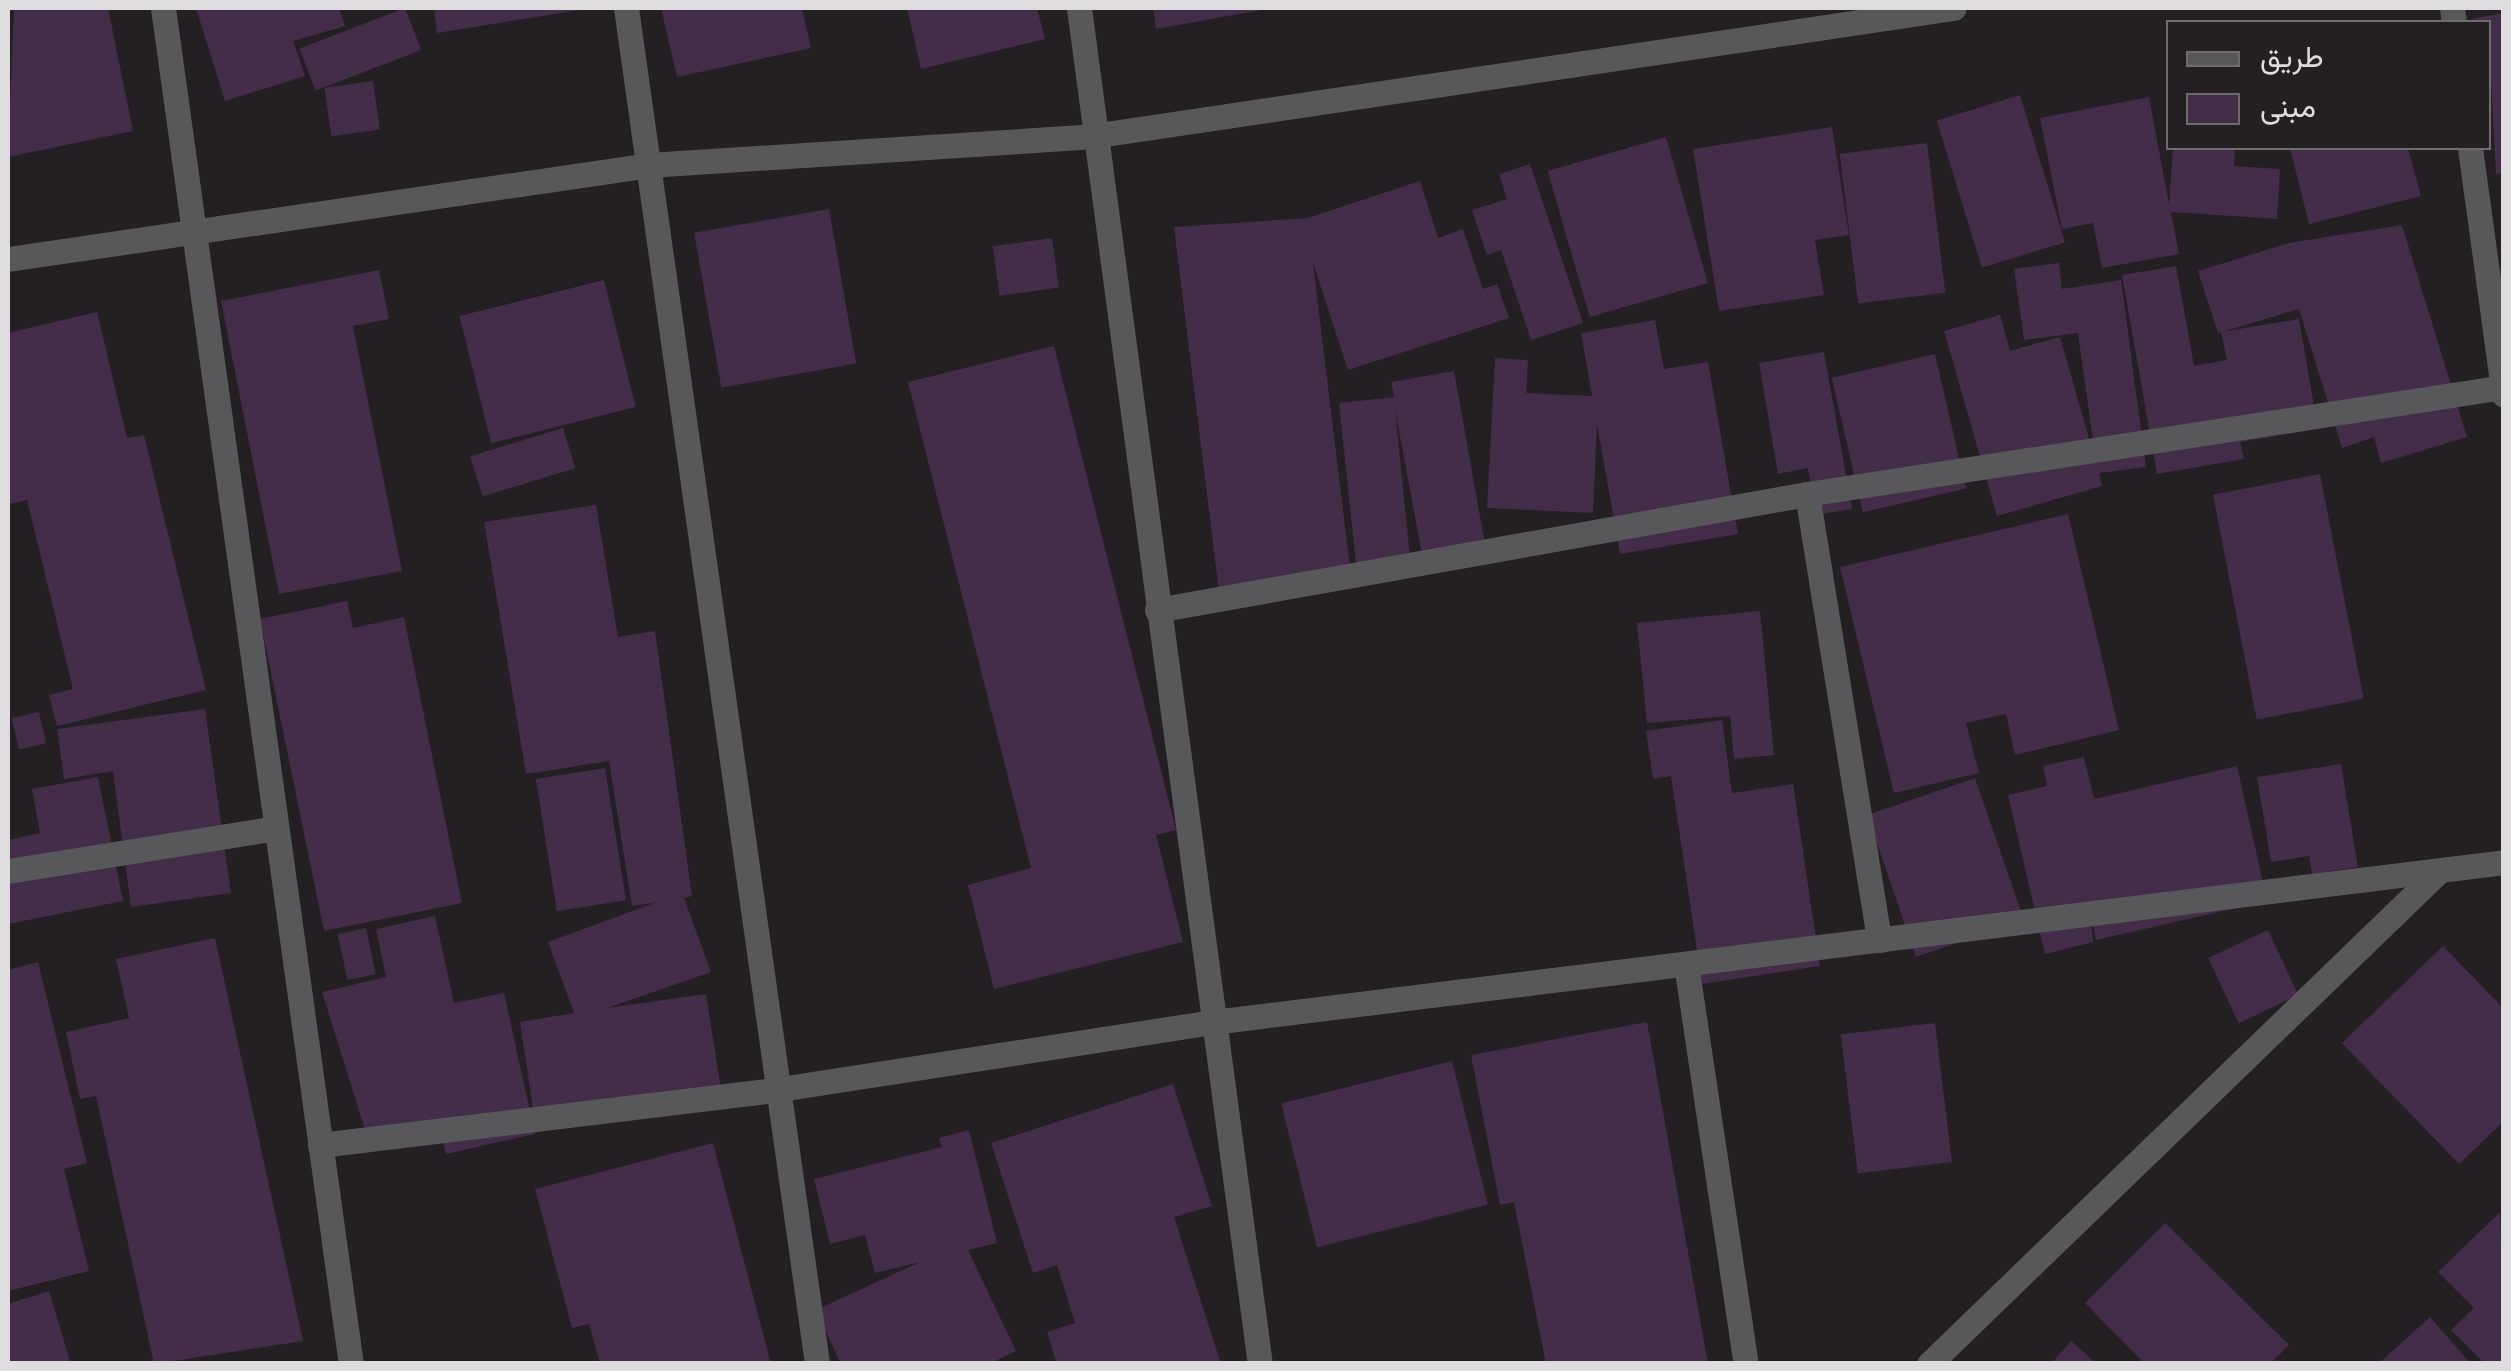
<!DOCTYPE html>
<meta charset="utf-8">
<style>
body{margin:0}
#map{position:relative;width:2511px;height:1371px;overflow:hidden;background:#231f23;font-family:Figtree,Vazirmatn,sans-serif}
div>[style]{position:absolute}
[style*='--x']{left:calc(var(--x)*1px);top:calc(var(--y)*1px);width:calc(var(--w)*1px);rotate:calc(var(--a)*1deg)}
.building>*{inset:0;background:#442d48;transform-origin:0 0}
.minor>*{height:25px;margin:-12.5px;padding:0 12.5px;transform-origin:12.5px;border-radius:12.5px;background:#585759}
span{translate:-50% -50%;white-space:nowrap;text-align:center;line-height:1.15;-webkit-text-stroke:8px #231f23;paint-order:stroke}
.frame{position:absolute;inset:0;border:10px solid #dedcde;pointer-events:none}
.legend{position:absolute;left:2166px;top:20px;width:325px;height:130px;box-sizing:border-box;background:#231f23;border:2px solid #6e6b6e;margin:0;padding:12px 18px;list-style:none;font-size:30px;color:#dedcde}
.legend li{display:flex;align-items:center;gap:20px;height:50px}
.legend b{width:50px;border:2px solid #6e6b6e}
</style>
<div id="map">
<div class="building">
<div style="clip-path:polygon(14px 8px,108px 8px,133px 131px,8px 157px)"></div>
<div style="clip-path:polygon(196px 8px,339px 8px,345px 26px,293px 41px,305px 76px,225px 101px)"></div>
<div style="left:405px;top:8px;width:45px;height:113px;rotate:69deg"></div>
<div style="clip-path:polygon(434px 8px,580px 8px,580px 10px,437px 33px)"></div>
<div style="clip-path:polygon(661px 8px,802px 8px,811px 48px,677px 77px)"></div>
<div style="clip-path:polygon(907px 8px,1037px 8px,1045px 39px,921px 69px)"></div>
<div style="clip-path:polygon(1153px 8px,1266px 8px,1267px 9px,1156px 29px)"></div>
<div style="clip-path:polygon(2504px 13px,2504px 173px,2496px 174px,2488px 22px,2470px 19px)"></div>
<div style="left:373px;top:81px;width:49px;height:49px;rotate:82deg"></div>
<div style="left:2020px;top:95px;width:154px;height:87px;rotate:73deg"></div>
<div style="clip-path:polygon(2149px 97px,2169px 204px,2173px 148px,2235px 148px,2234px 166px,2280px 169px,2277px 219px,2171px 212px,2179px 254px,2102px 268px,2093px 223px,2062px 229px,2040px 118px)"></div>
<div style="clip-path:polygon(1832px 127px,1849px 235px,1815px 240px,1824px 295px,1719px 311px,1693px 149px)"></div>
<div style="left:1666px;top:137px;width:152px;height:123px;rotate:74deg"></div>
<div style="left:1927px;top:143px;width:151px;height:88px;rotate:83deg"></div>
<div style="clip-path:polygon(2290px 148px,2408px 148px,2421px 196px,2309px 224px)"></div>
<div style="clip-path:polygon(1530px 164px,1583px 323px,1531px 340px,1501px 250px,1487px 255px,1472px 210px,1507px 199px,1499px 174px)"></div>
<div style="clip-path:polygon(1420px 181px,1438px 238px,1463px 229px,1483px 289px,1497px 284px,1509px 318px,1348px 370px,1313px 263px,1351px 576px,1219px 592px,1174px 227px,1308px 218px)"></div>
<div style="left:829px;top:209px;width:157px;height:137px;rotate:80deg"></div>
<div style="clip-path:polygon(2402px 225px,2467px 437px,2381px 463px,2374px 437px,2342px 448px,2299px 309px,2218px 333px,2198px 271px,2289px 243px)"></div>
<div style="left:1052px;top:238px;width:50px;height:60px;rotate:82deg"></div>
<div style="clip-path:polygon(2059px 263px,2062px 289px,2121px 280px,2146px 467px,2099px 473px,2102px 486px,1997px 516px,1944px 331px,2000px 315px,2010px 351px,2060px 337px,2096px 463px,2078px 333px,2024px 340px,2014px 269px)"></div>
<div style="clip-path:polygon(2176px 266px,2194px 366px,2227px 360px,2221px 332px,2299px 319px,2318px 429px,2240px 442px,2244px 459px,2157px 474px,2122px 275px)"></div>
<div style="clip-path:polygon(379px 270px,389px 319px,353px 326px,402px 571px,279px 594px,221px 301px)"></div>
<div style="left:604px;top:280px;width:131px;height:149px;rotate:76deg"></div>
<div style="clip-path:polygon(97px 312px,127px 438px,144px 435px,206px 690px,57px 726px,49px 695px,73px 689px,27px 500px,8px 504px,8px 333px)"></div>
<div style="clip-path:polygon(1655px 320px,1664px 369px,1708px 362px,1738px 534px,1620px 554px,1597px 424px,1593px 513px,1487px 508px,1495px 358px,1528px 360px,1526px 393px,1592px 396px,1581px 333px)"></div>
<div style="clip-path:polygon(1054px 346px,1176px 830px,1156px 835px,1183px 942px,994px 989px,968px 885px,1031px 868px,908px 382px)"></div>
<div style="clip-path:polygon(1824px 352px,1852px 509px,1816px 515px,1808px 468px,1778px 474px,1759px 363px)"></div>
<div style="left:1935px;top:354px;width:138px;height:106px;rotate:77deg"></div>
<div style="clip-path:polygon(1454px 371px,1488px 561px,1425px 571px,1395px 409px,1412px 577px,1358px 583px,1339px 403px,1394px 397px,1391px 382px)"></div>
<div style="left:563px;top:428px;width:42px;height:97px;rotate:73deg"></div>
<div style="left:2320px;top:474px;width:229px;height:109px;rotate:79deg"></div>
<div style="clip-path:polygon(596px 505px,618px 637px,655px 631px,692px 896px,684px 898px,711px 972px,607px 1008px,706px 994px,723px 1102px,536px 1129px,520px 1022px,574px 1013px,548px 942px,657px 902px,632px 906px,609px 761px,526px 774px,484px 522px)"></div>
<div style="clip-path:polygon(2068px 514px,2119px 730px,2015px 755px,2006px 714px,1966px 723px,1979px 773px,1894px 793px,1840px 567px)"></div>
<div style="clip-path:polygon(347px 601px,353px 628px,404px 617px,462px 903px,324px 931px,260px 619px)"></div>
<div style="clip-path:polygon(1760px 611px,1774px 755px,1734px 759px,1730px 716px,1647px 723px,1637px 623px)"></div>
<div style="clip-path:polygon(205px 709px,231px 893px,131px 907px,113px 771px,64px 779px,57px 729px)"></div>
<div style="left:39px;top:712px;width:32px;height:28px;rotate:77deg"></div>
<div style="clip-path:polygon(1722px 720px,1732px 793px,1793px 784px,1820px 966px,1702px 984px,1671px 776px,1653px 779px,1646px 731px)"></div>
<div style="clip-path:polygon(2084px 757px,2094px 799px,2237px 766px,2267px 901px,2096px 940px,2090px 910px,2093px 942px,2045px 954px,2008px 795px,2047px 786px,2043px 766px)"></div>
<div style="clip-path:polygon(2341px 764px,2358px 867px,2312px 874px,2309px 856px,2271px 862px,2257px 777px)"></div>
<div style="left:605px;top:768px;width:134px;height:70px;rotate:81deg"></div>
<div style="clip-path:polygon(98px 777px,123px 901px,8px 924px,8px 840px,40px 833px,32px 789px)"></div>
<div style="left:1975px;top:778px;width:150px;height:114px;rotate:71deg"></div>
<div style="clip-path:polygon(435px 916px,454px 1003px,504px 993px,535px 1134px,446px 1154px,439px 1121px,367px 1136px,322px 992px,386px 977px,376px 929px)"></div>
<div style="left:366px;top:928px;width:47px;height:29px;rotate:78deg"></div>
<div style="left:2268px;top:930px;width:72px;height:66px;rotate:65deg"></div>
<div style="clip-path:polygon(215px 938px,303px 1341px,154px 1364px,96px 1096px,80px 1099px,66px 1032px,129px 1018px,116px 959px)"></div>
<div style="clip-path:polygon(2443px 946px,2504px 1009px,2504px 1121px,2459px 1164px,2342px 1043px)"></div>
<div style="clip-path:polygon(38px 962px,87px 1163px,64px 1169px,89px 1271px,8px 1291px,8px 970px)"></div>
<div style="clip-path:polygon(1647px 1022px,1708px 1364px,1546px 1364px,1514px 1202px,1500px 1205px,1471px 1055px)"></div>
<div style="left:1935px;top:1023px;width:140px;height:95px;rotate:83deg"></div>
<div style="left:1452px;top:1061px;width:148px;height:176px;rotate:76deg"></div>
<div style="clip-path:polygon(1173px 1084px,1212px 1206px,1174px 1217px,1221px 1364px,1057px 1364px,1047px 1332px,1075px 1323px,1057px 1265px,1033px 1273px,991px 1143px)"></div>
<div style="clip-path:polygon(969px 1130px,997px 1243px,968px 1250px,1016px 1351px,989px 1364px,841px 1364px,816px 1310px,920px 1262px,875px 1273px,865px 1235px,830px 1244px,814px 1179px,942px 1147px,939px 1138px)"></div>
<div style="clip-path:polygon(713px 1143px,771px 1364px,600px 1364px,589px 1324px,572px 1328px,535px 1189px)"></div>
<div style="clip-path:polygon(2500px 1212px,2504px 1364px,2485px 1364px,2451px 1330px,2474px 1308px,2438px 1272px)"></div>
<div style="clip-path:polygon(2165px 1223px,2289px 1345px,2270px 1364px,2145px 1364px,2085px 1303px)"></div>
<div style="clip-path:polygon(49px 1291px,71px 1364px,8px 1364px,8px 1304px)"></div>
<div style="clip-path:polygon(2430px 1317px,2471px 1364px,2378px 1364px)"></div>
<div style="clip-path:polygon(2071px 1341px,2097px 1364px,2051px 1364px)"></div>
</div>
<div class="minor">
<div style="--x:163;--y:8;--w:1369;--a:82.11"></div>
<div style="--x:626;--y:8;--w:1369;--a:81.98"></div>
<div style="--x:1079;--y:8;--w:1368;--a:82.4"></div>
<div style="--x:2452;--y:8;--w:14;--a:82"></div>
<div style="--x:2470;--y:148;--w:249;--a:82.2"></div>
<div style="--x:8;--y:259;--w:648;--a:-8.34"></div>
<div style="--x:649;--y:165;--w:444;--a:-3.7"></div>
<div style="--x:1092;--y:136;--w:871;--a:-8.45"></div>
<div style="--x:1807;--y:494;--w:452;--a:80.8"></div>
<div style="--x:1157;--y:610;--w:660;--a:-10.12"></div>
<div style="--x:1807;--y:494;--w:705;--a:-8.73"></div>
<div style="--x:8;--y:871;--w:271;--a:-9.1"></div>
<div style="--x:1686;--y:964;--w:404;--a:81.5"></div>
<div style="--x:320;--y:1145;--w:463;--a:-6.9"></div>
<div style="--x:780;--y:1089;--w:438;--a:-8.8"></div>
<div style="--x:1213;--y:1022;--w:1301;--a:-7.06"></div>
<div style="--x:1929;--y:1364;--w:709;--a:-44.03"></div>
</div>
<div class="frame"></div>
<ul class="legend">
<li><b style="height:12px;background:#585759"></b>طريق</li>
<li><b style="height:28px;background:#442d48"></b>مبنى</li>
</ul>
</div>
